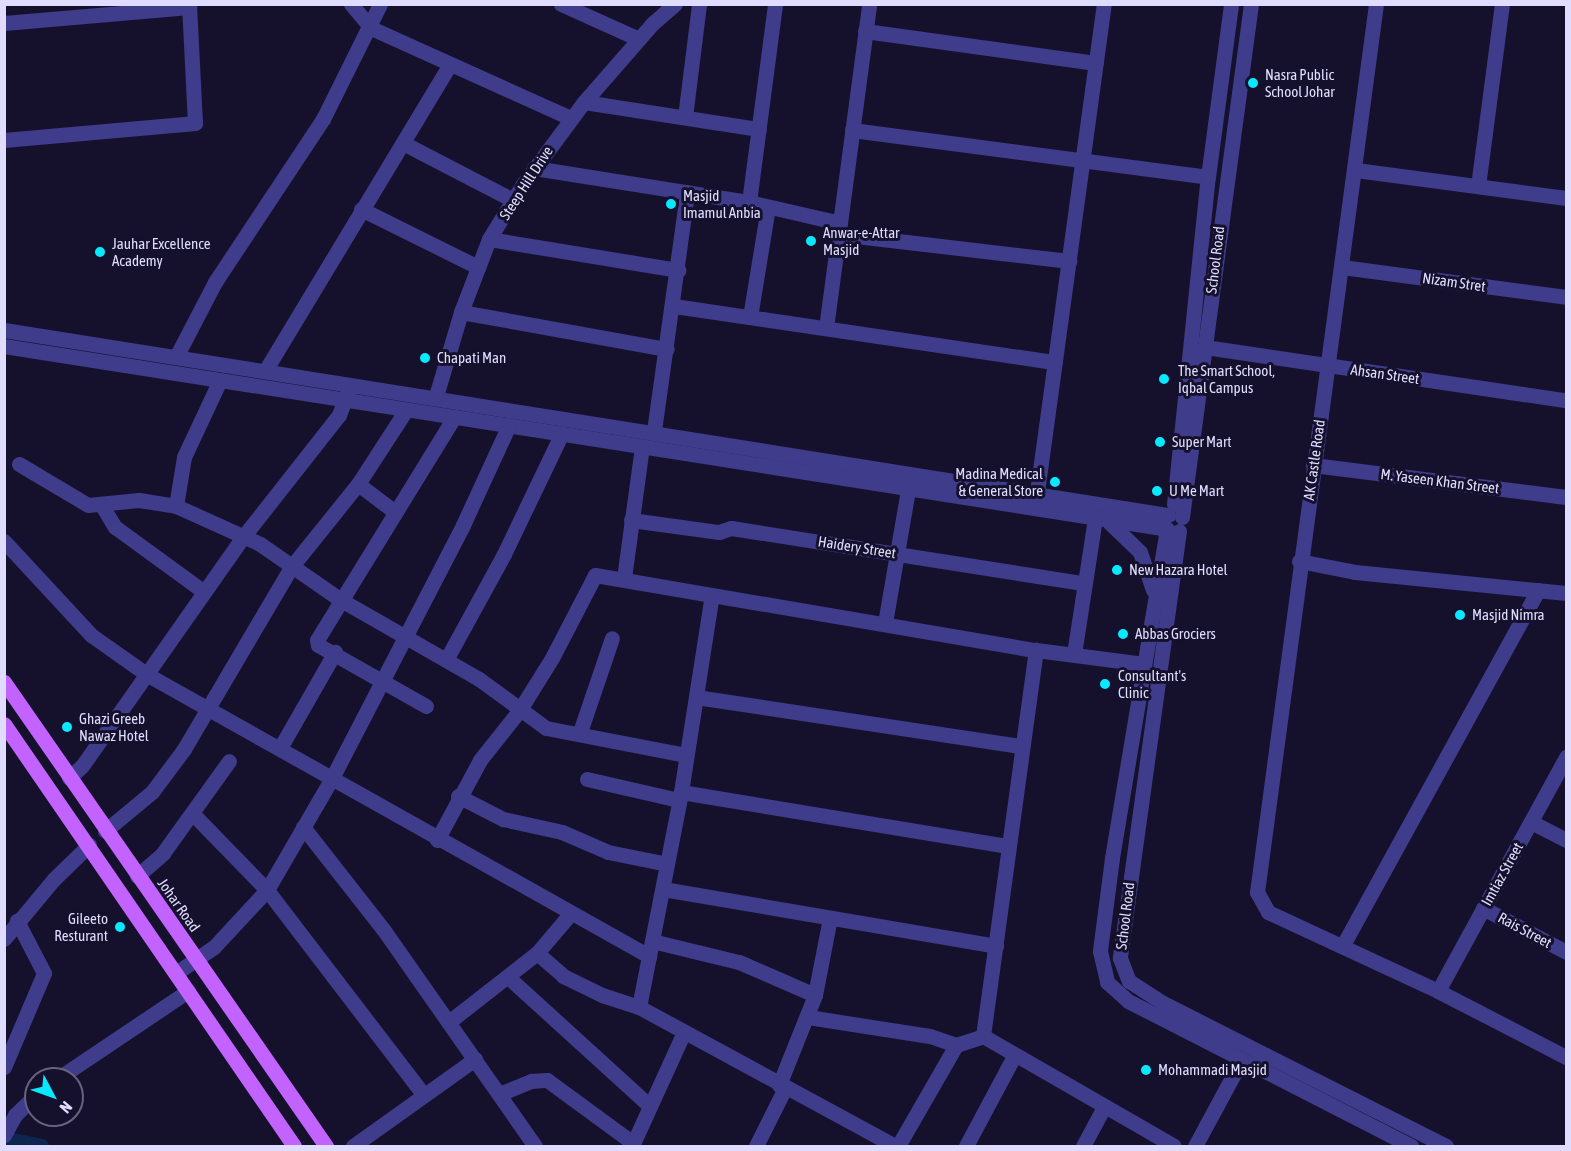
<!DOCTYPE html>
<style>
body{margin:0}
#map{position:relative;width:1571px;height:1151px;overflow:hidden;background:#15112c;font-family:"Asap Condensed",sans-serif}
div>[style]{position:absolute}
[style*='--x']{left:calc(var(--x)*1px);top:calc(var(--y)*1px);width:calc(var(--w)*1px);rotate:calc(var(--a)*1deg)}
.canal>*{height:15px;margin:-7.5px;padding:0 7.5px;transform-origin:7.5px;border-radius:7.5px;background:#0d264f}
.minor>*{height:15px;margin:-7.5px;padding:0 7.5px;transform-origin:7.5px;border-radius:7.5px;background:#3e3c8b}
.major>*{height:15px;margin:-7.5px;padding:0 7.5px;transform-origin:7.5px;border-radius:7.5px;background:#c363ff}
.dots>*{width:16px;height:16px;translate:-50% -50%;box-sizing:border-box;border:3px solid #15112c;border-radius:50%}
span{translate:-50% -50%;white-space:nowrap;text-align:center;line-height:1.15;-webkit-text-stroke:6px #15112c;paint-order:stroke}
.poi-label{font-size:15px;color:#dfdcff}
.left{translate:0 -50%;text-align:left}
.right{translate:-100% -50%;text-align:right}
.street-label{font-size:15px;color:#dfdcff}
.frame{position:absolute;inset:0;border:6px solid #dfdcff;pointer-events:none}
.north{position:absolute;left:24px;top:1067px;width:60px;height:60px;box-sizing:border-box;background:#15112c;border:2px solid #666280;border-radius:50%;rotate:131deg;font-size:16px;font-weight:700;line-height:24px;text-align:center;color:#dfdcff}
.north::after{content:'';display:block;margin:auto;width:21px;height:27px;background:#08e9ff;clip-path:polygon(50% 0,100% 100%,50% 72%,0 100%)}
</style>
<div id="map">
<div class="canal">
<div style="--x:4;--y:1138;--w:38;--a:12"></div>
</div>
<div class="minor">
<div style="--x:351;--y:4;--w:31;--a:50"></div>
<div style="--x:371;--y:28;--w:218;--a:24.3"></div>
<div style="--x:561;--y:4;--w:85;--a:24.2"></div>
<div style="--x:1376;--y:4;--w:896;--a:97.63"></div>
<div style="--x:1257;--y:892;--w:23;--a:61"></div>
<div style="--x:1268;--y:912;--w:187;--a:24.9"></div>
<div style="--x:1438;--y:991;--w:144;--a:27.3"></div>
<div style="--x:4;--y:23;--w:186;--a:-4.9"></div>
<div style="--x:865;--y:31;--w:233;--a:7.9"></div>
<div style="--x:584;--y:102;--w:177;--a:8.8"></div>
<div style="--x:685;--y:117;--w:114;--a:-82.9"></div>
<div style="--x:852;--y:130;--w:359;--a:7.5"></div>
<div style="--x:4;--y:140;--w:192;--a:-5.1"></div>
<div style="--x:195;--y:123;--w:119;--a:-92.9"></div>
<div style="--x:403;--y:143;--w:124;--a:27.4"></div>
<div style="--x:534;--y:168;--w:218;--a:9"></div>
<div style="--x:749;--y:202;--w:93;--a:13"></div>
<div style="--x:1356;--y:170;--w:212;--a:7.6"></div>
<div style="--x:1478;--y:186;--w:184;--a:-82.5"></div>
<div style="--x:749;--y:202;--w:200;--a:-82.5"></div>
<div style="--x:361;--y:209;--w:131;--a:26.4"></div>
<div style="--x:839;--y:234;--w:232;--a:6.7"></div>
<div style="--x:489;--y:239;--w:192;--a:9.3"></div>
<div style="--x:1342;--y:267;--w:226;--a:7.6"></div>
<div style="--x:674;--y:306;--w:385;--a:8.4"></div>
<div style="--x:461;--y:312;--w:209;--a:10.2"></div>
<div style="--x:750;--y:317;--w:111;--a:-80.7"></div>
<div style="--x:826;--y:328;--w:327;--a:-82.4"></div>
<div style="--x:4;--y:330;--w:1179;--a:9.03"></div>
<div style="--x:4;--y:346;--w:1177;--a:8.94"></div>
<div style="--x:1167;--y:529;--w:334;--a:99.5"></div>
<div style="--x:1112;--y:858;--w:94;--a:97.4"></div>
<div style="--x:1100;--y:951;--w:32;--a:77"></div>
<div style="--x:1107;--y:982;--w:28;--a:42"></div>
<div style="--x:1128;--y:1001;--w:318;--a:27.1"></div>
<div style="--x:1205;--y:347;--w:365;--a:8.4"></div>
<div style="--x:176;--y:357;--w:85;--a:-62.5"></div>
<div style="--x:215;--y:282;--w:196;--a:-56.5"></div>
<div style="--x:323;--y:119;--w:128;--a:-63.6"></div>
<div style="--x:265;--y:371;--w:358;--a:-58.9"></div>
<div style="--x:436;--y:396;--w:88;--a:-73.4"></div>
<div style="--x:461;--y:312;--w:78;--a:-69"></div>
<div style="--x:489;--y:239;--w:65;--a:-58.3"></div>
<div style="--x:523;--y:184;--w:102;--a:-53.4"></div>
<div style="--x:584;--y:102;--w:105;--a:-48.9"></div>
<div style="--x:653;--y:23;--w:29;--a:-41"></div>
<div style="--x:654;--y:431;--w:241;--a:-82.1"></div>
<div style="--x:19;--y:464;--w:80;--a:30.7"></div>
<div style="--x:88;--y:505;--w:51;--a:-5.6"></div>
<div style="--x:139;--y:500;--w:37;--a:9"></div>
<div style="--x:176;--y:506;--w:92;--a:24.3"></div>
<div style="--x:260;--y:544;--w:98;--a:34.7"></div>
<div style="--x:341;--y:600;--w:159;--a:29.8"></div>
<div style="--x:479;--y:679;--w:83;--a:36.2"></div>
<div style="--x:546;--y:728;--w:143;--a:10.9"></div>
<div style="--x:1313;--y:465;--w:255;--a:7.2"></div>
<div style="--x:358;--y:484;--w:46;--a:37.1"></div>
<div style="--x:1037;--y:492;--w:493;--a:-82.2"></div>
<div style="--x:101;--y:504;--w:27;--a:59"></div>
<div style="--x:115;--y:527;--w:110;--a:36.1"></div>
<div style="--x:1174;--y:504;--w:329;--a:-84.1"></div>
<div style="--x:1208;--y:177;--w:175;--a:-82.4"></div>
<div style="--x:176;--y:506;--w:50;--a:-80.7"></div>
<div style="--x:184;--y:457;--w:85;--a:-64.9"></div>
<div style="--x:1182;--y:517;--w:518;--a:-82.34"></div>
<div style="--x:631;--y:520;--w:89;--a:7.8"></div>
<div style="--x:719;--y:532;--w:13;--a:-18"></div>
<div style="--x:731;--y:528;--w:356;--a:8.9"></div>
<div style="--x:1109;--y:522;--w:43;--a:44.1"></div>
<div style="--x:1140;--y:552;--w:40;--a:71.1"></div>
<div style="--x:1179;--y:531;--w:431;--a:97.9"></div>
<div style="--x:1120;--y:958;--w:25;--a:69"></div>
<div style="--x:1129;--y:981;--w:40;--a:32.9"></div>
<div style="--x:1163;--y:1003;--w:317;--a:26.8"></div>
<div style="--x:4;--y:541;--w:128;--a:47.2"></div>
<div style="--x:91;--y:635;--w:67;--a:35.3"></div>
<div style="--x:146;--y:674;--w:577;--a:29.28"></div>
<div style="--x:1299;--y:561;--w:57;--a:11.1"></div>
<div style="--x:1355;--y:572;--w:212;--a:5.7"></div>
<div style="--x:624;--y:578;--w:133;--a:-82.2"></div>
<div style="--x:885;--y:623;--w:135;--a:-80.2"></div>
<div style="--x:1074;--y:654;--w:138;--a:-81.2"></div>
<div style="--x:446;--y:660;--w:121;--a:-61.3"></div>
<div style="--x:504;--y:554;--w:134;--a:-64.4"></div>
<div style="--x:696;--y:697;--w:328;--a:8.6"></div>
<div style="--x:426;--y:706;--w:124;--a:-150.5"></div>
<div style="--x:318;--y:645;--w:5;--a:-101"></div>
<div style="--x:317;--y:640;--w:262;--a:-58.4"></div>
<div style="--x:580;--y:732;--w:99;--a:-71.2"></div>
<div style="--x:280;--y:748;--w:111;--a:-60.2"></div>
<div style="--x:69;--y:778;--w:18;--a:-43"></div>
<div style="--x:82;--y:766;--w:280;--a:-54.9"></div>
<div style="--x:243;--y:537;--w:155;--a:-51.8"></div>
<div style="--x:339;--y:415;--w:26;--a:-69"></div>
<div style="--x:587;--y:779;--w:94;--a:12.9"></div>
<div style="--x:681;--y:792;--w:330;--a:9.4"></div>
<div style="--x:458;--y:796;--w:51;--a:27.1"></div>
<div style="--x:503;--y:819;--w:60;--a:12.4"></div>
<div style="--x:562;--y:832;--w:50;--a:23.5"></div>
<div style="--x:608;--y:852;--w:60;--a:11.5"></div>
<div style="--x:193;--y:814;--w:106;--a:45.8"></div>
<div style="--x:267;--y:890;--w:257;--a:52.6"></div>
<div style="--x:1531;--y:822;--w:39;--a:27"></div>
<div style="--x:303;--y:827;--w:130;--a:51.9"></div>
<div style="--x:383;--y:929;--w:265;--a:55"></div>
<div style="--x:105;--y:831;--w:61;--a:-39.7"></div>
<div style="--x:152;--y:792;--w:54;--a:-53.3"></div>
<div style="--x:184;--y:749;--w:212;--a:-59.5"></div>
<div style="--x:292;--y:566;--w:105;--a:-51.2"></div>
<div style="--x:358;--y:484;--w:88;--a:-57"></div>
<div style="--x:437;--y:840;--w:91;--a:-61.7"></div>
<div style="--x:480;--y:760;--w:63;--a:-51.5"></div>
<div style="--x:519;--y:711;--w:62;--a:-58.1"></div>
<div style="--x:552;--y:658;--w:93;--a:-62.6"></div>
<div style="--x:595;--y:575;--w:447;--a:9.7"></div>
<div style="--x:1036;--y:650;--w:109;--a:7.4"></div>
<div style="--x:137;--y:876;--w:35;--a:-41"></div>
<div style="--x:163;--y:853;--w:113;--a:-54.3"></div>
<div style="--x:663;--y:889;--w:338;--a:9.7"></div>
<div style="--x:1483;--y:908;--w:94;--a:27.9"></div>
<div style="--x:4;--y:939;--w:78;--a:-50.2"></div>
<div style="--x:54;--y:879;--w:49;--a:-44.2"></div>
<div style="--x:652;--y:941;--w:89;--a:13.6"></div>
<div style="--x:739;--y:962;--w:83;--a:23.5"></div>
<div style="--x:1343;--y:945;--w:405;--a:-61.2"></div>
<div style="--x:537;--y:953;--w:35;--a:41"></div>
<div style="--x:563;--y:976;--w:43;--a:26"></div>
<div style="--x:602;--y:995;--w:39;--a:18"></div>
<div style="--x:639;--y:1007;--w:291;--a:28.5"></div>
<div style="--x:176;--y:973;--w:46;--a:-34.4"></div>
<div style="--x:214;--y:947;--w:78;--a:-47.1"></div>
<div style="--x:267;--y:890;--w:129;--a:-59.9"></div>
<div style="--x:332;--y:778;--w:285;--a:-62.6"></div>
<div style="--x:463;--y:525;--w:110;--a:-65.3"></div>
<div style="--x:508;--y:977;--w:192;--a:42.3"></div>
<div style="--x:1438;--y:991;--w:267;--a:-61.3"></div>
<div style="--x:639;--y:1007;--w:219;--a:-78.9"></div>
<div style="--x:681;--y:792;--w:199;--a:-81.1"></div>
<div style="--x:808;--y:1017;--w:123;--a:8.9"></div>
<div style="--x:930;--y:1036;--w:28;--a:19"></div>
<div style="--x:450;--y:1021;--w:110;--a:-38"></div>
<div style="--x:537;--y:953;--w:52;--a:-49.6"></div>
<div style="--x:983;--y:1036;--w:390;--a:-82.2"></div>
<div style="--x:4;--y:1067;--w:102;--a:-66.9"></div>
<div style="--x:44;--y:973;--w:59;--a:-117.4"></div>
<div style="--x:57;--y:1079;--w:158;--a:-33.9"></div>
<div style="--x:779;--y:1085;--w:97;--a:-68.2"></div>
<div style="--x:815;--y:995;--w:78;--a:-79"></div>
<div style="--x:499;--y:1094;--w:35;--a:-22"></div>
<div style="--x:531;--y:1081;--w:16;--a:-4"></div>
<div style="--x:547;--y:1080;--w:107;--a:36.2"></div>
<div style="--x:4;--y:1135;--w:23;--a:-61"></div>
<div style="--x:15;--y:1115;--w:29;--a:-44"></div>
<div style="--x:353;--y:1146;--w:150;--a:-35.5"></div>
<div style="--x:632;--y:1146;--w:123;--a:-65.5"></div>
<div style="--x:756;--y:1146;--w:65;--a:-63.4"></div>
<div style="--x:898;--y:1146;--w:116;--a:-60.1"></div>
<div style="--x:956;--y:1045;--w:28;--a:-18"></div>
<div style="--x:983;--y:1036;--w:220;--a:29.9"></div>
<div style="--x:966;--y:1146;--w:102;--a:-61.9"></div>
<div style="--x:1083;--y:1146;--w:44;--a:-61.7"></div>
<div style="--x:1195;--y:1146;--w:97;--a:-61.6"></div>
</div>
<div class="major">
<div style="--x:4;--y:682;--w:565;--a:55.24"></div>
<div style="--x:4;--y:724;--w:512;--a:55.5"></div>
</div>
<div class="dots">
<div style="left:1253px;top:83px;background:#08e9ff"></div>
<div style="left:671px;top:204px;background:#08e9ff"></div>
<div style="left:811px;top:241px;background:#08e9ff"></div>
<div style="left:100px;top:252px;background:#08e9ff"></div>
<div style="left:425px;top:358px;background:#08e9ff"></div>
<div style="left:1164px;top:379px;background:#08e9ff"></div>
<div style="left:1160px;top:442px;background:#08e9ff"></div>
<div style="left:1055px;top:482px;background:#08e9ff"></div>
<div style="left:1157px;top:491px;background:#08e9ff"></div>
<div style="left:1117px;top:570px;background:#08e9ff"></div>
<div style="left:1460px;top:615px;background:#08e9ff"></div>
<div style="left:1123px;top:634px;background:#08e9ff"></div>
<div style="left:1105px;top:684px;background:#08e9ff"></div>
<div style="left:67px;top:727px;background:#08e9ff"></div>
<div style="left:120px;top:927px;background:#08e9ff"></div>
<div style="left:1146px;top:1070px;background:#08e9ff"></div>
</div>
<div class="poi-label">
<span class="left" style="left:1265px;top:83px">Nasra Public<br>School Johar</span>
<span class="left" style="left:683px;top:204px">Masjid<br>Imamul Anbia</span>
<span class="left" style="left:823px;top:241px">Anwar-e-Attar<br>Masjid</span>
<span class="left" style="left:112px;top:252px">Jauhar Excellence<br>Academy</span>
<span class="left" style="left:437px;top:358px">Chapati Man</span>
<span class="left" style="left:1178px;top:379px">The Smart School,<br>Iqbal Campus</span>
<span class="left" style="left:1172px;top:442px">Super Mart</span>
<span class="right" style="left:1043px;top:482px">Madina Medical<br>&amp; General Store</span>
<span class="left" style="left:1169px;top:491px">U Me Mart</span>
<span class="left" style="left:1129px;top:570px">New Hazara Hotel</span>
<span class="left" style="left:1472px;top:615px">Masjid Nimra</span>
<span class="left" style="left:1135px;top:634px">Abbas Grociers</span>
<span class="left" style="left:1118px;top:684px">Consultant's<br>Clinic</span>
<span class="left" style="left:79px;top:727px">Ghazi Greeb<br>Nawaz Hotel</span>
<span class="right" style="left:108px;top:927px">Gileeto<br>Resturant</span>
<span class="left" style="left:1158px;top:1070px">Mohammadi Masjid</span>
</div>
<div class="street-label">
<span style="left:526px;top:183px;rotate:-57deg">Steep Hill Drive</span>
<span style="left:1215px;top:260px;rotate:-83deg">School Road</span>
<span style="left:1454px;top:282px;rotate:8deg">Nizam Stret</span>
<span style="left:1385px;top:374px;rotate:8deg">Ahsan Street</span>
<span style="left:1314px;top:460px;rotate:-82deg">AK Castle Road</span>
<span style="left:1440px;top:481px;rotate:7deg">M. Yaseen Khan Street</span>
<span style="left:857px;top:547px;rotate:9deg">Haidery Street</span>
<span style="left:1502px;top:874px;rotate:-61deg">Imtiaz Street</span>
<span style="left:179px;top:905px;rotate:55deg">Johar Road</span>
<span style="left:1125px;top:916px;rotate:-83deg">School Road</span>
<span style="left:1525px;top:930px;rotate:28deg">Rais Street</span>
</div>
<div class="frame"></div>
<div class="north">N</div>
</div>
